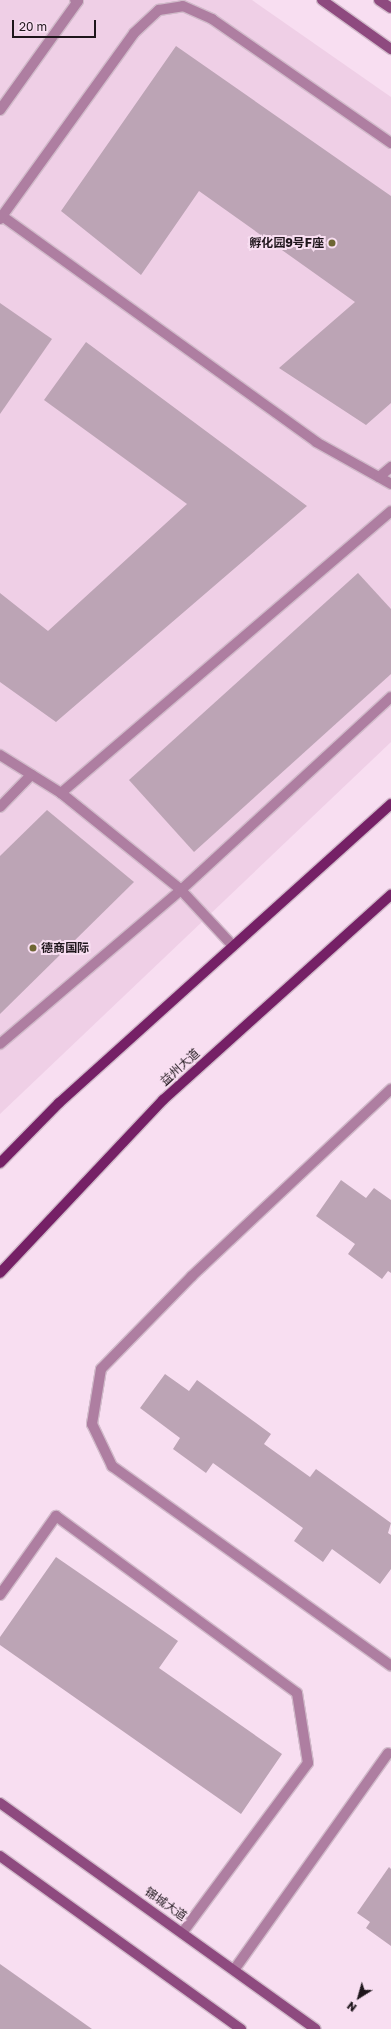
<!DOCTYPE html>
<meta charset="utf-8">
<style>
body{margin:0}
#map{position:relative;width:391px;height:2029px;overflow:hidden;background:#f8def1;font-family:"Golos Text","Noto Sans SC",sans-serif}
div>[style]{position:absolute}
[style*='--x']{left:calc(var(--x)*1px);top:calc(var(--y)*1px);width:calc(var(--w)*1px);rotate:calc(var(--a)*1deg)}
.built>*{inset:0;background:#efcfe6}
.building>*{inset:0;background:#bca4b5}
.roads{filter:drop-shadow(1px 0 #d1baca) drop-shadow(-1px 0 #d1baca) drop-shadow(0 1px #d1baca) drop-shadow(0 -1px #d1baca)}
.service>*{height:10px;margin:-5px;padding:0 5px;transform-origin:5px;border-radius:5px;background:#ae7ea1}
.minor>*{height:10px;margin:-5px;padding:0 5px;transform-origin:5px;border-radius:5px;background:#ae7ea1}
.secondary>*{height:10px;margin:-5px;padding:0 5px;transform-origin:5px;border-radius:5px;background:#8e4a7f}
.primary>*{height:10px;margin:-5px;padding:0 5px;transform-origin:5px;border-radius:5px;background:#752066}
.dots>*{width:11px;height:11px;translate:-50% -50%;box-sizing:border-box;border:2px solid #f8def1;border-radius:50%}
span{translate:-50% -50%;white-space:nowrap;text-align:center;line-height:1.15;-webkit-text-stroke:4px #f8def1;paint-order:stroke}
.poi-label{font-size:12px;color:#1e151b;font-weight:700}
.right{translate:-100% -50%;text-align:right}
.left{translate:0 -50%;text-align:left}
.street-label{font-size:12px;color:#1e151b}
.north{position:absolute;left:339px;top:1977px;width:40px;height:40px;-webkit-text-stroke:3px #f8def1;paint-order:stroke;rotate:217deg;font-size:11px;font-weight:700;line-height:16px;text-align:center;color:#1e151b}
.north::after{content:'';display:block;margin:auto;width:14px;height:18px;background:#1e151b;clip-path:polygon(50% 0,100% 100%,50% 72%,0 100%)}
.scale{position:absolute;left:12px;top:20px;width:84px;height:18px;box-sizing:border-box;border:2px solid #1e151b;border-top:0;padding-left:5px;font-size:12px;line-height:14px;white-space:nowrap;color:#1e151b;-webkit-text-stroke:3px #f8def1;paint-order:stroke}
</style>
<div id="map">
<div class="built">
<div style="clip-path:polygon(0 0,252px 0,391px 97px,391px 742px,0 1114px)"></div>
</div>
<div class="building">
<div style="clip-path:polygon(176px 46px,391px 196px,391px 403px,366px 425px,279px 368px,355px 302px,199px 191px,141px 275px,61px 211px)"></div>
<div style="clip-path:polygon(0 303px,52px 339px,0 414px)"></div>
<div style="clip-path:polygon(86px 342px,307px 506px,56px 722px,0 682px,0 593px,48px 631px,187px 504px,44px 400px)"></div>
<div style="clip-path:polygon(358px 573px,391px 609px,391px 674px,194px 852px,129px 780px)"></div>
<div style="clip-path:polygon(47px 810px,134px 882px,0 1014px,0 856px)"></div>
<div style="clip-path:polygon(341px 1180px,366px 1198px,374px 1188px,391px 1200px,391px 1273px,388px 1271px,382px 1279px,348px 1254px,355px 1244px,316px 1216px)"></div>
<div style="clip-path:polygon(165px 1374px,189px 1391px,197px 1380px,271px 1434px,264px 1444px,310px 1477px,316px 1469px,391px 1523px,388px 1533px,391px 1535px,391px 1569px,380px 1584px,332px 1549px,323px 1562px,294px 1541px,303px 1528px,213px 1463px,206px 1473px,173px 1449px,180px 1438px,140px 1408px)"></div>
<div style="clip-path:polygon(56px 1557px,178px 1641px,159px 1668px,282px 1754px,241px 1814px,0 1645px,0 1637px)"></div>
<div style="clip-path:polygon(389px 1867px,391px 1869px,391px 1946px,366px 1928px,370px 1922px,357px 1913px)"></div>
<div style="clip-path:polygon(0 1964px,92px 2029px,0 2029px)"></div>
</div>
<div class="roads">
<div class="service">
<div style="--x:2;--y:216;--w:387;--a:35.7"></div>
<div style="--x:316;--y:442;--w:86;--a:29.2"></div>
<div style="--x:0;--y:219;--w:229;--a:-54.2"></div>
<div style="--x:134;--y:33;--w:34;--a:-43"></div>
<div style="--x:159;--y:10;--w:24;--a:-9"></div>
<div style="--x:183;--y:6;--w:32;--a:24"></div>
<div style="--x:212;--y:19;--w:218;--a:34.7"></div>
<div style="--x:379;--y:477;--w:16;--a:-40"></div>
<div style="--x:61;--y:793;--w:434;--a:-40.5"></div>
<div style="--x:0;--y:1044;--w:238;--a:-40.4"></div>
<div style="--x:181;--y:890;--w:285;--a:-42.6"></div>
</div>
<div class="minor">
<div style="--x:0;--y:110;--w:134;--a:-54.4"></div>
<div style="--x:78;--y:1;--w:3;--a:-162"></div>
<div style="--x:0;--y:755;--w:72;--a:31.9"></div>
<div style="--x:61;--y:793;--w:154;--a:38.9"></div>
<div style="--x:181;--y:890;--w:76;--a:47.1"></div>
<div style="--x:0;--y:807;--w:45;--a:-45.9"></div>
<div style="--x:391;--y:1089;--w:273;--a:136.8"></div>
<div style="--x:192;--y:1276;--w:130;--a:134.4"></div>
<div style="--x:101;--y:1369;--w:56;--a:99.3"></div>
<div style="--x:92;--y:1424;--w:47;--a:64.5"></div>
<div style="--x:112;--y:1466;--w:343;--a:35.6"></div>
<div style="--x:0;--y:1595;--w:97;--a:-54.7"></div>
<div style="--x:56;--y:1516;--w:299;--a:36.3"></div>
<div style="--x:297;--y:1693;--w:71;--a:81.1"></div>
<div style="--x:308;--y:1763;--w:210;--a:126.5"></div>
<div style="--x:234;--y:1970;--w:266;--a:-54.6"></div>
</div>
<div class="secondary">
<div style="--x:322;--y:0;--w:85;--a:35.4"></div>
<div style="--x:379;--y:0;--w:14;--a:34"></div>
<div style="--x:0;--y:1803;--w:388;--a:35.6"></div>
<div style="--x:0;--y:1856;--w:297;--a:35.7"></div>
</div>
<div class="primary">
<div style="--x:0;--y:1163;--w:84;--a:-45.5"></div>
<div style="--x:59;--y:1103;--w:447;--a:-42"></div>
<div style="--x:0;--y:1273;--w:238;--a:-46.7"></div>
<div style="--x:163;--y:1100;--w:307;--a:-42"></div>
</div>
</div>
<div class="dots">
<div style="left:332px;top:243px;background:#6e6633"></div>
<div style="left:33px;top:948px;background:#6e6633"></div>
</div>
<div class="poi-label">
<span class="right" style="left:324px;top:243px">孵化园9号F座</span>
<span class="left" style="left:41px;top:948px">德商国际</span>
</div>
<div class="street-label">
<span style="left:180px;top:1067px;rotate:-42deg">益州大道</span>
<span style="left:166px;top:1904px;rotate:35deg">锦城大道</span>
</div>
<div class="north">N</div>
<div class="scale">20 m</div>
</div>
